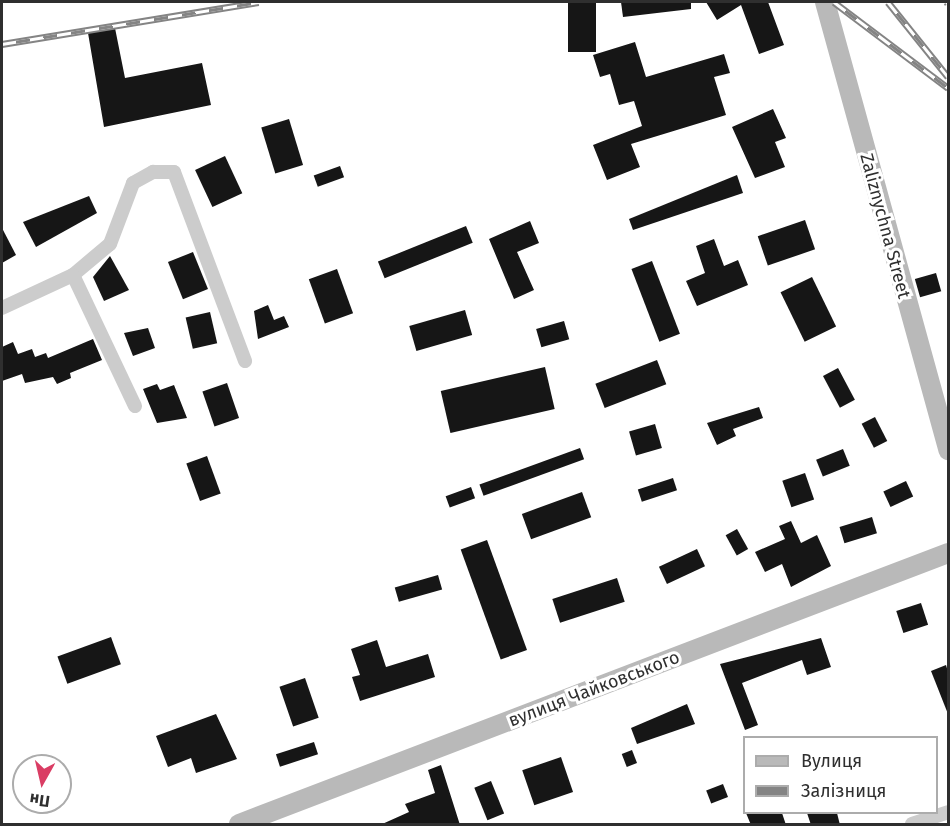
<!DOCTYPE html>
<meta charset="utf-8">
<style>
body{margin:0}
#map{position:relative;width:950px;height:826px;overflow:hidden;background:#fff;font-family:"Fira Sans",sans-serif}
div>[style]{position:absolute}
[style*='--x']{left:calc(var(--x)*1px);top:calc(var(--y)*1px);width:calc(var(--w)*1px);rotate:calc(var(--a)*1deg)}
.building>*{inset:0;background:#161616;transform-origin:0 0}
.street>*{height:14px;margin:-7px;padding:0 7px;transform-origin:7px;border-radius:7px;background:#ccc}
.secondary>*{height:20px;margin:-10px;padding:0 10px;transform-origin:10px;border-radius:10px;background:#b9b9b9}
.rail>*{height:7px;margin-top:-3.5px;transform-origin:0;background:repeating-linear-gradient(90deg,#fff 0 14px,#848484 0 28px);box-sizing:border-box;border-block:2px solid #848484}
span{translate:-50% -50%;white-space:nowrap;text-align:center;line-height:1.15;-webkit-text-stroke:6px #fff;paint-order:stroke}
.street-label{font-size:18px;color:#2f2f2f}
.frame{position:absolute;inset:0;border:3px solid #2f2f2f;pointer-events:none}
.legend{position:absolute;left:743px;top:736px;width:195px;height:78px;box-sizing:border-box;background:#fff;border:2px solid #acacac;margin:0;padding:8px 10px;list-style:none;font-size:18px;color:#2f2f2f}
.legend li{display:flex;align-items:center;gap:12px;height:30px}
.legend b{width:30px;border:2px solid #acacac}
.north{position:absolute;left:12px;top:754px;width:60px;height:60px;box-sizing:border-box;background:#fff;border:2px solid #acacac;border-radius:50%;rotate:188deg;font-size:16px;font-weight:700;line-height:24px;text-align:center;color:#2f2f2f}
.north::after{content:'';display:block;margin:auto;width:21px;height:27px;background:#da3d64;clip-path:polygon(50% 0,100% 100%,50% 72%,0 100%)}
</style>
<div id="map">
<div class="building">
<div style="left:568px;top:2px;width:28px;height:50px"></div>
<div style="clip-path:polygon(621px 2px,691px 2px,691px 9px,623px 17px)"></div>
<div style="clip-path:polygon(706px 2px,768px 2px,784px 45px,759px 54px,741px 5px,717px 20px)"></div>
<div style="clip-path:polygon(115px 28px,125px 78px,202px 63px,211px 105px,104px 127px,88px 33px)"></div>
<div style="clip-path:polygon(635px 42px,646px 77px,724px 54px,730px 73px,714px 77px,726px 115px,631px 144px,640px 167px,607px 180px,593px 145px,642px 126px,634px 101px,619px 105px,610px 74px,600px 77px,593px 55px)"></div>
<div style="clip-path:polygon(773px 109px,786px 138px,775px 142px,785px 167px,755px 178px,732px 127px)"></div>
<div style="left:289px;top:119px;width:48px;height:29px;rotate:73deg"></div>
<div style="left:225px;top:156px;width:41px;height:33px;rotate:65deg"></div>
<div style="left:340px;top:166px;width:12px;height:28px;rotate:70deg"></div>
<div style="clip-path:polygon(737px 175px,743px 193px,633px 230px,629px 219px)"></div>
<div style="clip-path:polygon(89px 196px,97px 213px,36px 247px,23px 222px)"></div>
<div style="left:805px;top:220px;width:31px;height:50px;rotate:71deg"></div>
<div style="clip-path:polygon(530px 221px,539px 243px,517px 252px,534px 290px,514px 299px,489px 239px)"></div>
<div style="left:466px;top:226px;width:18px;height:95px;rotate:68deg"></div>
<div style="clip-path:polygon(2px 228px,16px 255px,2px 263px)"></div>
<div style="clip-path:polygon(714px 239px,724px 266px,738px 260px,748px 285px,697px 306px,686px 281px,705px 273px,696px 246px)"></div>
<div style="left:193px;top:252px;width:40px;height:27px;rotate:68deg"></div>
<div style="clip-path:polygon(110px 256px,129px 290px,104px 301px,93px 277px)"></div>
<div style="left:652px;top:261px;width:78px;height:22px;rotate:69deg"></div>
<div style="left:337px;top:269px;width:47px;height:30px;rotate:70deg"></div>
<div style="left:936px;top:273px;width:19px;height:22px;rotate:74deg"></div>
<div style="left:812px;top:277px;width:55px;height:35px;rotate:64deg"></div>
<div style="clip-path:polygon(268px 305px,274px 320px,284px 316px,289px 327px,258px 339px,254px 311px)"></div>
<div style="left:465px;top:310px;width:26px;height:58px;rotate:74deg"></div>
<div style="left:210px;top:312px;width:32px;height:25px;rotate:77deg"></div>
<div style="left:564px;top:321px;width:19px;height:29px;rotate:74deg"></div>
<div style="clip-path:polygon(148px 328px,155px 348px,133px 356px,124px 333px)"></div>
<div style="clip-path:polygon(93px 339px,102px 360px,70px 373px,71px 378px,57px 384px,53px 377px,25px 383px,22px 374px,2px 381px,2px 347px,13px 342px,18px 354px,32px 349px,35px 357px,46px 353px,48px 358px)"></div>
<div style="left:657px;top:360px;width:26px;height:66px;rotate:69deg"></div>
<div style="left:545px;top:367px;width:43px;height:107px;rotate:77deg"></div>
<div style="left:838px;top:368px;width:36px;height:17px;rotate:62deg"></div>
<div style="left:227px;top:383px;width:37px;height:26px;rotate:71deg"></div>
<div style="clip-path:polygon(157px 384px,160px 390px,174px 385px,187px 418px,157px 423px,143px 389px)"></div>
<div style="clip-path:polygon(759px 407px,763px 418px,733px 429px,736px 436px,717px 445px,707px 423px)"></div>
<div style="left:875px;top:417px;width:27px;height:15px;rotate:63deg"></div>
<div style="left:655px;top:424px;width:25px;height:27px;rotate:74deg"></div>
<div style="left:580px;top:448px;width:12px;height:107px;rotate:70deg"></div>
<div style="left:843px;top:449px;width:18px;height:29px;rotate:68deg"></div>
<div style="left:207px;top:456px;width:40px;height:22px;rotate:70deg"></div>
<div style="left:805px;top:473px;width:28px;height:24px;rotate:71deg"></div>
<div style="left:673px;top:478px;width:13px;height:37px;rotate:72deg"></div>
<div style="left:906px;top:481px;width:17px;height:25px;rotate:65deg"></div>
<div style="left:471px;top:487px;width:12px;height:27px;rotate:70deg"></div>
<div style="left:582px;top:492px;width:27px;height:64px;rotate:70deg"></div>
<div style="left:872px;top:517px;width:17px;height:34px;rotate:73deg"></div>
<div style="clip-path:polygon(791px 521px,801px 543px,817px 535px,831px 566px,791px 587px,782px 564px,765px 572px,755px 552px,785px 539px,779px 526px)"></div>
<div style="left:737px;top:529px;width:23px;height:13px;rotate:61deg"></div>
<div style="left:487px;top:540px;width:117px;height:28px;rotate:70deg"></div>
<div style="left:697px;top:549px;width:19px;height:42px;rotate:65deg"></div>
<div style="left:438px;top:575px;width:15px;height:45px;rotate:74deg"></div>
<div style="left:617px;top:578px;width:25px;height:68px;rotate:72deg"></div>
<div style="left:921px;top:603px;width:23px;height:26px;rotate:72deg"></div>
<div style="left:111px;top:637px;width:29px;height:57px;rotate:70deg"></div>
<div style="clip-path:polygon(821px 638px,831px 667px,807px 675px,802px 660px,742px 683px,758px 725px,745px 730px,720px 664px)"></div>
<div style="clip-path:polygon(377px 640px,386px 667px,428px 654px,435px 677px,360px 701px,352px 677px,360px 675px,351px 649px)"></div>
<div style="clip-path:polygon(946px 665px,948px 672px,948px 714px,931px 671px)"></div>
<div style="left:305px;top:678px;width:42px;height:27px;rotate:71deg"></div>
<div style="clip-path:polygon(687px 704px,695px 724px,637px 744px,631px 728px)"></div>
<div style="clip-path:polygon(216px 714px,237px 759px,196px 773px,191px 758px,168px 767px,156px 736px)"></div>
<div style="left:314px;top:742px;width:13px;height:40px;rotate:72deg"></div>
<div style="left:632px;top:750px;width:14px;height:11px;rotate:69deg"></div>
<div style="left:561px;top:757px;width:37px;height:41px;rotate:71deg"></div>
<div style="clip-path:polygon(441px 765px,460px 825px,380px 825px,409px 812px,405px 804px,435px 793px,428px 770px)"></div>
<div style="left:491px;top:781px;width:35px;height:18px;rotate:68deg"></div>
<div style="left:723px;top:784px;width:14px;height:18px;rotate:69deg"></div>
<div style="clip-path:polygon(746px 813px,782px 813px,786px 825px,751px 825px)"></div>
<div style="clip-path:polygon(807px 813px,837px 813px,840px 825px,811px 825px)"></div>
</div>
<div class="street">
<div style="--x:73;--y:275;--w:48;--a:-40"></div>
<div style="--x:110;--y:244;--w:65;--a:-69.3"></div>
<div style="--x:133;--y:183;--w:23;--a:-29"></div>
<div style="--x:153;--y:172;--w:21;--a:0"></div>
<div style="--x:174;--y:172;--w:202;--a:69.4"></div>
<div style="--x:2;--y:308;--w:78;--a:-24.9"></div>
<div style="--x:73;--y:275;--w:145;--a:64.7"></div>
<div style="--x:912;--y:824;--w:38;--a:-18"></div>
</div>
<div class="secondary">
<div style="--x:825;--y:2;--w:465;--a:74.6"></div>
<div style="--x:239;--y:824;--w:759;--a:-20.92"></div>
</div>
<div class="rail">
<div style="--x:834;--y:2;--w:143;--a:37"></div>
<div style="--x:888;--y:2;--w:96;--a:51.3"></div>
<div style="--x:947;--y:2;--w:2;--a:63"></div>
<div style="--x:2;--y:44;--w:260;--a:-9.3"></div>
</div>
<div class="street-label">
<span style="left:885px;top:226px;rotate:75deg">Zaliznychna Street</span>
<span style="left:594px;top:689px;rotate:-21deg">вулиця Чайковського</span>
</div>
<div class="frame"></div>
<ul class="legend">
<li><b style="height:8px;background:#b9b9b9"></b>Вулиця</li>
<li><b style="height:8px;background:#848484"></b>Залізниця</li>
</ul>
<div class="north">Пн</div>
</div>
